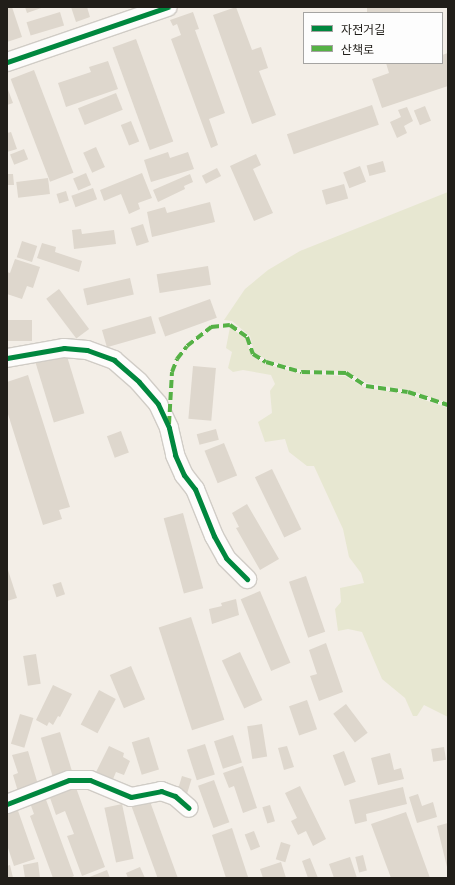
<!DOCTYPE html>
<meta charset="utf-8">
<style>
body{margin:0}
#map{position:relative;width:455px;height:885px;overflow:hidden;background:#f3eee7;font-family:"Public Sans","Noto Sans KR",sans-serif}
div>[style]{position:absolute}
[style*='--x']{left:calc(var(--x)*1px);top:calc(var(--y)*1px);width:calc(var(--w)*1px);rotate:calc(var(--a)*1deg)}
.green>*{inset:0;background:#e7e7d1}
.building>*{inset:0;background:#ded7cd;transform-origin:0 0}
.roads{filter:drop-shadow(1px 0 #d0ccc6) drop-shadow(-1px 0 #d0ccc6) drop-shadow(0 1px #d0ccc6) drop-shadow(0 -1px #d0ccc6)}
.minor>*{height:18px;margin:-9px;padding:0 9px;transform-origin:9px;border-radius:9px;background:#fdfcfb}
.quiet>*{height:4px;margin-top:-2px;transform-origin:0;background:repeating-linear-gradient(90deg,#55b145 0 8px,transparent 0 12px)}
.cycleway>*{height:5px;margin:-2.5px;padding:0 2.5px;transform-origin:2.5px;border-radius:2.5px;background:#00873e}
span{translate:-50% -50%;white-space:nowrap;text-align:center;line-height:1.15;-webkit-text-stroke:3px #fdfdfd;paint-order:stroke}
.frame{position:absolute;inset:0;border:8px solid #211e19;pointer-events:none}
.legend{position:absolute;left:303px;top:12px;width:140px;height:52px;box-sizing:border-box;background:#fdfdfd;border:1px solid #a5a4a2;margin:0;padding:5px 7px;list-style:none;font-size:12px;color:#211e19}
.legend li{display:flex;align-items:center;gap:8px;height:20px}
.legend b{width:20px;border:1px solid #a5a4a2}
</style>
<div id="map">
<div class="green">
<div style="clip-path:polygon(448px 192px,448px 403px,408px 390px,367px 383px,346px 371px,302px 370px,267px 360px,254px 352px,250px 336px,232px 321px,224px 320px,245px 289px,268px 270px,300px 251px)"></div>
<div style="clip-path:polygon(230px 327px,246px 339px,251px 355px,265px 364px,302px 374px,345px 376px,365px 388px,407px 394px,448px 408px,448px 717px,424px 705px,417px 716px,413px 716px,405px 698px,382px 679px,362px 632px,348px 629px,338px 631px,335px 609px,341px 602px,340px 588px,364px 583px,361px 573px,349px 557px,343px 529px,314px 466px,307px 466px,289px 452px,285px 439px,265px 442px,258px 422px,272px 413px,270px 391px,275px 384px,271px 375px,243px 370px,233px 372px,228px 368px,232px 352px,226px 348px)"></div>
</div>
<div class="building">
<div style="clip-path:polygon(7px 7px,12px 7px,22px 37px,7px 42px)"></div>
<div style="clip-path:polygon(25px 7px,44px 7px,27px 13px)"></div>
<div style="clip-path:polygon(71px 7px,87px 7px,90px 17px,76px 22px)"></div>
<div style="clip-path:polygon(236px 7px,252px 50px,261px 47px,268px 68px,259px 71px,276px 115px,252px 124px,213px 15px)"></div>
<div style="left:367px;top:7px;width:33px;height:6px"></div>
<div style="left:60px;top:12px;width:14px;height:35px;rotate:73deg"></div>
<div style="clip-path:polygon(193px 12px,199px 29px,195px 30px,225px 113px,209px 119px,218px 145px,211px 148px,171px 39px,181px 35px,177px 24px,173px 26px,170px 20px)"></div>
<div style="left:136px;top:39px;width:109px;height:25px;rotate:70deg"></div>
<div style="clip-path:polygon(448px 53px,448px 86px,382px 108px,372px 79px,389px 73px,386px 63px,442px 63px,442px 55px)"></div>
<div style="clip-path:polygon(108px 61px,118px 89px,66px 107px,58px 83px,91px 72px,89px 67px)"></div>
<div style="left:34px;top:70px;width:110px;height:25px;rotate:69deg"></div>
<div style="clip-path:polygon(7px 87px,13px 103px,7px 105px)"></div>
<div style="left:116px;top:93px;width:18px;height:41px;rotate:68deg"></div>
<div style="left:372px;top:105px;width:21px;height:90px;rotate:71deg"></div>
<div style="left:425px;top:106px;width:16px;height:12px;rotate:68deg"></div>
<div style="clip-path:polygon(407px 107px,413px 121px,404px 126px,407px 133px,397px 138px,390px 122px,401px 117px,398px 110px)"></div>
<div style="left:131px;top:121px;width:22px;height:11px;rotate:68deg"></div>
<div style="clip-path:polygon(11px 132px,17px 149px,7px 152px,7px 133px)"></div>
<div style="left:96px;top:147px;width:22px;height:14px;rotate:66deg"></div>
<div style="left:24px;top:149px;width:11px;height:15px;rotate:68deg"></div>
<div style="clip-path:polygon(168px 152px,170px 158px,188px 152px,194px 169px,151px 182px,144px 160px)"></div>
<div style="clip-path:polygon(256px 154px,261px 165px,253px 169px,273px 213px,254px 221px,230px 166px)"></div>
<div style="left:383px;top:161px;width:11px;height:17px;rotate:75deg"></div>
<div style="left:360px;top:166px;width:17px;height:18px;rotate:69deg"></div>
<div style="left:217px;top:168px;width:9px;height:17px;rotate:63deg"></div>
<div style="left:86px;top:173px;width:13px;height:14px;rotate:67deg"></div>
<div style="clip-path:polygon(142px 173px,152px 198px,138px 203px,140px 209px,129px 214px,121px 194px,104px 201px,100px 190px)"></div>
<div style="clip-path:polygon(7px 174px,13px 174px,14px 185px,7px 185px)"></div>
<div style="clip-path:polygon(190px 174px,193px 182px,184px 186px,185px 189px,158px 202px,153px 190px)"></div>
<div style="left:48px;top:178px;width:16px;height:32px;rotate:83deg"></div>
<div style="left:344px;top:184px;width:15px;height:23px;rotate:74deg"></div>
<div style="left:93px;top:188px;width:12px;height:23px;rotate:70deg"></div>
<div style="left:66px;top:191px;width:10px;height:10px;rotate:73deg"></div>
<div style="clip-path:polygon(210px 202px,215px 222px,152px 237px,147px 212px,165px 207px,167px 213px)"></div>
<div style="left:143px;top:224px;width:19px;height:13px;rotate:72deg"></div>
<div style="clip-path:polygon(81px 229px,82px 234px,114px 230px,116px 244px,74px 249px,72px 230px)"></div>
<div style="left:22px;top:241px;width:16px;height:17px;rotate:18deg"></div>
<div style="clip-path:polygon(42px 243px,56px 247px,55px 252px,82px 261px,79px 272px,37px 258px)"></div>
<div style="clip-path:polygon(15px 259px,40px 267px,33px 288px,27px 286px,22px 299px,7px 294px,7px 272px,10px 273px)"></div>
<div style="left:208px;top:266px;width:19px;height:52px;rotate:81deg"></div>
<div style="left:130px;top:278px;width:17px;height:48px;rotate:77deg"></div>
<div style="left:59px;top:289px;width:50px;height:16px;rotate:53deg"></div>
<div style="left:210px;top:299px;width:20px;height:55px;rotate:70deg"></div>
<div style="left:151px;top:316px;width:18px;height:51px;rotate:74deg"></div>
<div style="left:7px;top:320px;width:25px;height:21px"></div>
<div style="left:66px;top:353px;width:63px;height:32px;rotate:73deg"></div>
<div style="left:193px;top:366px;width:23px;height:53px;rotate:5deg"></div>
<div style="clip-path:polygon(28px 375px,70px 507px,59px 510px,62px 519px,43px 525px,7px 411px,7px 382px)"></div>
<div style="left:216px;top:429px;width:11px;height:20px;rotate:75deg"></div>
<div style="left:121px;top:431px;width:23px;height:15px;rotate:70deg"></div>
<div style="left:224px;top:443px;width:35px;height:21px;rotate:68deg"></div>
<div style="left:272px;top:469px;width:67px;height:19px;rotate:64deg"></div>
<div style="clip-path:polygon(247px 504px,279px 559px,260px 570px,236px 528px,239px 527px,232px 513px)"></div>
<div style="left:183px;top:513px;width:78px;height:20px;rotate:75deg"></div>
<div style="clip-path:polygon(7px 567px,17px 598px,7px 601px)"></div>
<div style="left:306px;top:576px;width:59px;height:18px;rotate:71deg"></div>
<div style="left:61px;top:582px;width:13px;height:9px;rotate:72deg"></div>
<div style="left:260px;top:591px;width:78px;height:21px;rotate:67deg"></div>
<div style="clip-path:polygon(236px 599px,239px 615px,212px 624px,209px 609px,222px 606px,221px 603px)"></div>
<div style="left:191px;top:617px;width:108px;height:34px;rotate:72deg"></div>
<div style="clip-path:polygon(326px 643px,343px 692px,319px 701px,310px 676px,317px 674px,309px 650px)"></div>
<div style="left:240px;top:652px;width:53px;height:20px;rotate:65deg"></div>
<div style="left:36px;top:654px;width:30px;height:13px;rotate:81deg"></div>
<div style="left:131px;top:666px;width:36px;height:23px;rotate:67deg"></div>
<div style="clip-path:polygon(53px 685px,72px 694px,60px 717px,58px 716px,53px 725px,49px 722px,47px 726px,36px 720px)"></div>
<div style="left:99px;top:690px;width:19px;height:39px;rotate:28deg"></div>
<div style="left:307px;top:700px;width:31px;height:19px;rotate:71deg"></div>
<div style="left:346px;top:704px;width:36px;height:16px;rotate:53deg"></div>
<div style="left:20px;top:714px;width:14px;height:31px;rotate:17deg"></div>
<div style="left:262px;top:724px;width:33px;height:15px;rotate:81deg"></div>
<div style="left:60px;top:732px;width:45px;height:20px;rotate:73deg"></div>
<div style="left:233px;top:735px;width:29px;height:20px;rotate:72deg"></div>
<div style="left:149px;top:737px;width:34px;height:18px;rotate:73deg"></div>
<div style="left:205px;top:744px;width:32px;height:19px;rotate:72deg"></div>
<div style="clip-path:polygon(109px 746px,124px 753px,123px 757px,130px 761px,124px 775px,116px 772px,111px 784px,94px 776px)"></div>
<div style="clip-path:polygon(287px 746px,294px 767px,284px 770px,278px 748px)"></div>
<div style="left:444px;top:747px;width:13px;height:13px;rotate:81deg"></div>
<div style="clip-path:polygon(28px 751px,39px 788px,19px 795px,13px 775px,18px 773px,12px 755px)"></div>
<div style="left:344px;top:751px;width:33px;height:12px;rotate:69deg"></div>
<div style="clip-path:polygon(390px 753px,394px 770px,401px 768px,404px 779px,378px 785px,371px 758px)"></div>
<div style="clip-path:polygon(243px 766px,257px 808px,243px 813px,234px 786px,229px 788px,223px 773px)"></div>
<div style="left:182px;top:776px;width:10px;height:20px;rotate:17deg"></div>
<div style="left:214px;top:780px;width:45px;height:17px;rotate:70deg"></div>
<div style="clip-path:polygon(75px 785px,105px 867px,82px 876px,67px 836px,74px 834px,65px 811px,56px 815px,49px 795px)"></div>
<div style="clip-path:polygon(300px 786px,326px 839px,313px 846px,306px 831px,298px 835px,291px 821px,297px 818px,285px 793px)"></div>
<div style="clip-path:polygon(403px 787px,407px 804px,366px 814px,367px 821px,355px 824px,349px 800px)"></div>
<div style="clip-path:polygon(418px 794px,422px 806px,433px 802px,437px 817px,417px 823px,409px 797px)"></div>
<div style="left:148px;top:796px;width:87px;height:19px;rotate:70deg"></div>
<div style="clip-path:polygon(45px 797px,74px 876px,70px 878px,53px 878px,30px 816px,34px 814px,30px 803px)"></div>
<div style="left:122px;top:804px;width:56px;height:18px;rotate:78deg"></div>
<div style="clip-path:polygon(16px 805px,35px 859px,14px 866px,7px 845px,7px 808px)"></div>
<div style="left:270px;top:805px;width:17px;height:8px;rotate:73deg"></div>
<div style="clip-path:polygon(406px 812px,430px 878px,391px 878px,371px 824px)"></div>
<div style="clip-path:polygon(448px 823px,448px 867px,447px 867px,437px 826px)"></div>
<div style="clip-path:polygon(232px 828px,248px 877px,245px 878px,226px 878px,212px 835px)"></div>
<div style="left:254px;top:831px;width:17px;height:10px;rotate:69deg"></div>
<div style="left:281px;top:842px;width:10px;height:18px;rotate:17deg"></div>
<div style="left:363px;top:855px;width:16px;height:8px;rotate:76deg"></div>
<div style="clip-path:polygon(350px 857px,357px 878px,334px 878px,329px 864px)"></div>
<div style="clip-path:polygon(310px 858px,318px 878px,308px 878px,302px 861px)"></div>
<div style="clip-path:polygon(38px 862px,40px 878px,25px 878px,23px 865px)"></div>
<div style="clip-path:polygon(281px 862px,286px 878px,263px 878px,260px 869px)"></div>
<div style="clip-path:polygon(10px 865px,13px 878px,7px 878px,7px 866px)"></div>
<div style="clip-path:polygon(140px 867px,145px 878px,128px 878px,126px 873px)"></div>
<div style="clip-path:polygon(107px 870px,110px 878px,87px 878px)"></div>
</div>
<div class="roads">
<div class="minor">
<div style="--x:7;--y:62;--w:170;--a:-18.9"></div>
<div style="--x:7;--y:358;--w:58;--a:-10"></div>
<div style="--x:64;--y:348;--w:23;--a:5"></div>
<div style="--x:87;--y:350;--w:29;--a:20"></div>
<div style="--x:114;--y:360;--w:33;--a:41"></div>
<div style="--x:139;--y:382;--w:29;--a:49"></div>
<div style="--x:158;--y:404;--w:26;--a:65"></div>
<div style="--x:169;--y:428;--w:28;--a:77"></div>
<div style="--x:175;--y:455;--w:22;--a:66"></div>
<div style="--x:184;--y:475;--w:18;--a:52"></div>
<div style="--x:195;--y:489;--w:51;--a:68"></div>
<div style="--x:214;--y:536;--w:25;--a:61"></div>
<div style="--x:226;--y:558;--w:30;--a:45"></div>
<div style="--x:7;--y:804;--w:66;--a:-21.2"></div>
<div style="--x:69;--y:780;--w:21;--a:0"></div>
<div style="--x:90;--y:780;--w:44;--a:22.5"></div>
<div style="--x:131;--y:797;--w:31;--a:-11"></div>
<div style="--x:161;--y:791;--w:15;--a:20"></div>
<div style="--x:175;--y:796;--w:18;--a:41"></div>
</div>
</div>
<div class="quiet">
<div style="--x:169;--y:424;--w:52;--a:-86.7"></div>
<div style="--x:172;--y:372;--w:14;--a:-69"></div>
<div style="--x:177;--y:359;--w:16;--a:-52"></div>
<div style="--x:187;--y:346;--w:31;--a:-38"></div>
<div style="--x:211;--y:327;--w:19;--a:-6"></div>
<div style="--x:230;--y:325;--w:21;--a:35"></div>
<div style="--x:247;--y:337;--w:18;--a:71"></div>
<div style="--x:253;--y:354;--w:15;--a:32"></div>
<div style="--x:266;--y:362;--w:37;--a:16"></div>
<div style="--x:302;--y:372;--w:44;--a:1.3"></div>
<div style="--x:346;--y:373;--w:24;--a:33"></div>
<div style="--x:366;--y:386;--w:42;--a:8.1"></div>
<div style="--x:408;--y:392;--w:42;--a:18"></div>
</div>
<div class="cycleway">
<div style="--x:7;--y:62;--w:170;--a:-18.9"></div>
<div style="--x:7;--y:358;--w:58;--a:-10"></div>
<div style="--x:64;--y:348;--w:23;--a:5"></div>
<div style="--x:87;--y:350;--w:29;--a:20"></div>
<div style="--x:114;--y:360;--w:33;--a:41"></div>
<div style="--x:139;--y:382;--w:29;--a:49"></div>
<div style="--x:158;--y:404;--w:26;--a:65"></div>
<div style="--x:169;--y:428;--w:28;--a:77"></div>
<div style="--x:175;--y:455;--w:22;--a:66"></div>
<div style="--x:184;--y:475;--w:18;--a:52"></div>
<div style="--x:195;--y:489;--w:51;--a:68"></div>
<div style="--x:214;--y:536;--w:25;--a:61"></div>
<div style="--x:226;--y:558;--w:30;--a:45"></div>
<div style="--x:7;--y:804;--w:66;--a:-21.2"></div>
<div style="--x:69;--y:780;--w:21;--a:0"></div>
<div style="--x:90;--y:780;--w:44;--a:22.5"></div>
<div style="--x:131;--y:797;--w:31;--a:-11"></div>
<div style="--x:161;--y:791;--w:15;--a:20"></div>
<div style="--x:175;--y:796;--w:18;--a:41"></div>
</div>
<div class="frame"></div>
<ul class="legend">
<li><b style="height:5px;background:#00873e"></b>자전거길</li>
<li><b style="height:5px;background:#55b145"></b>산책로</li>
</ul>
</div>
